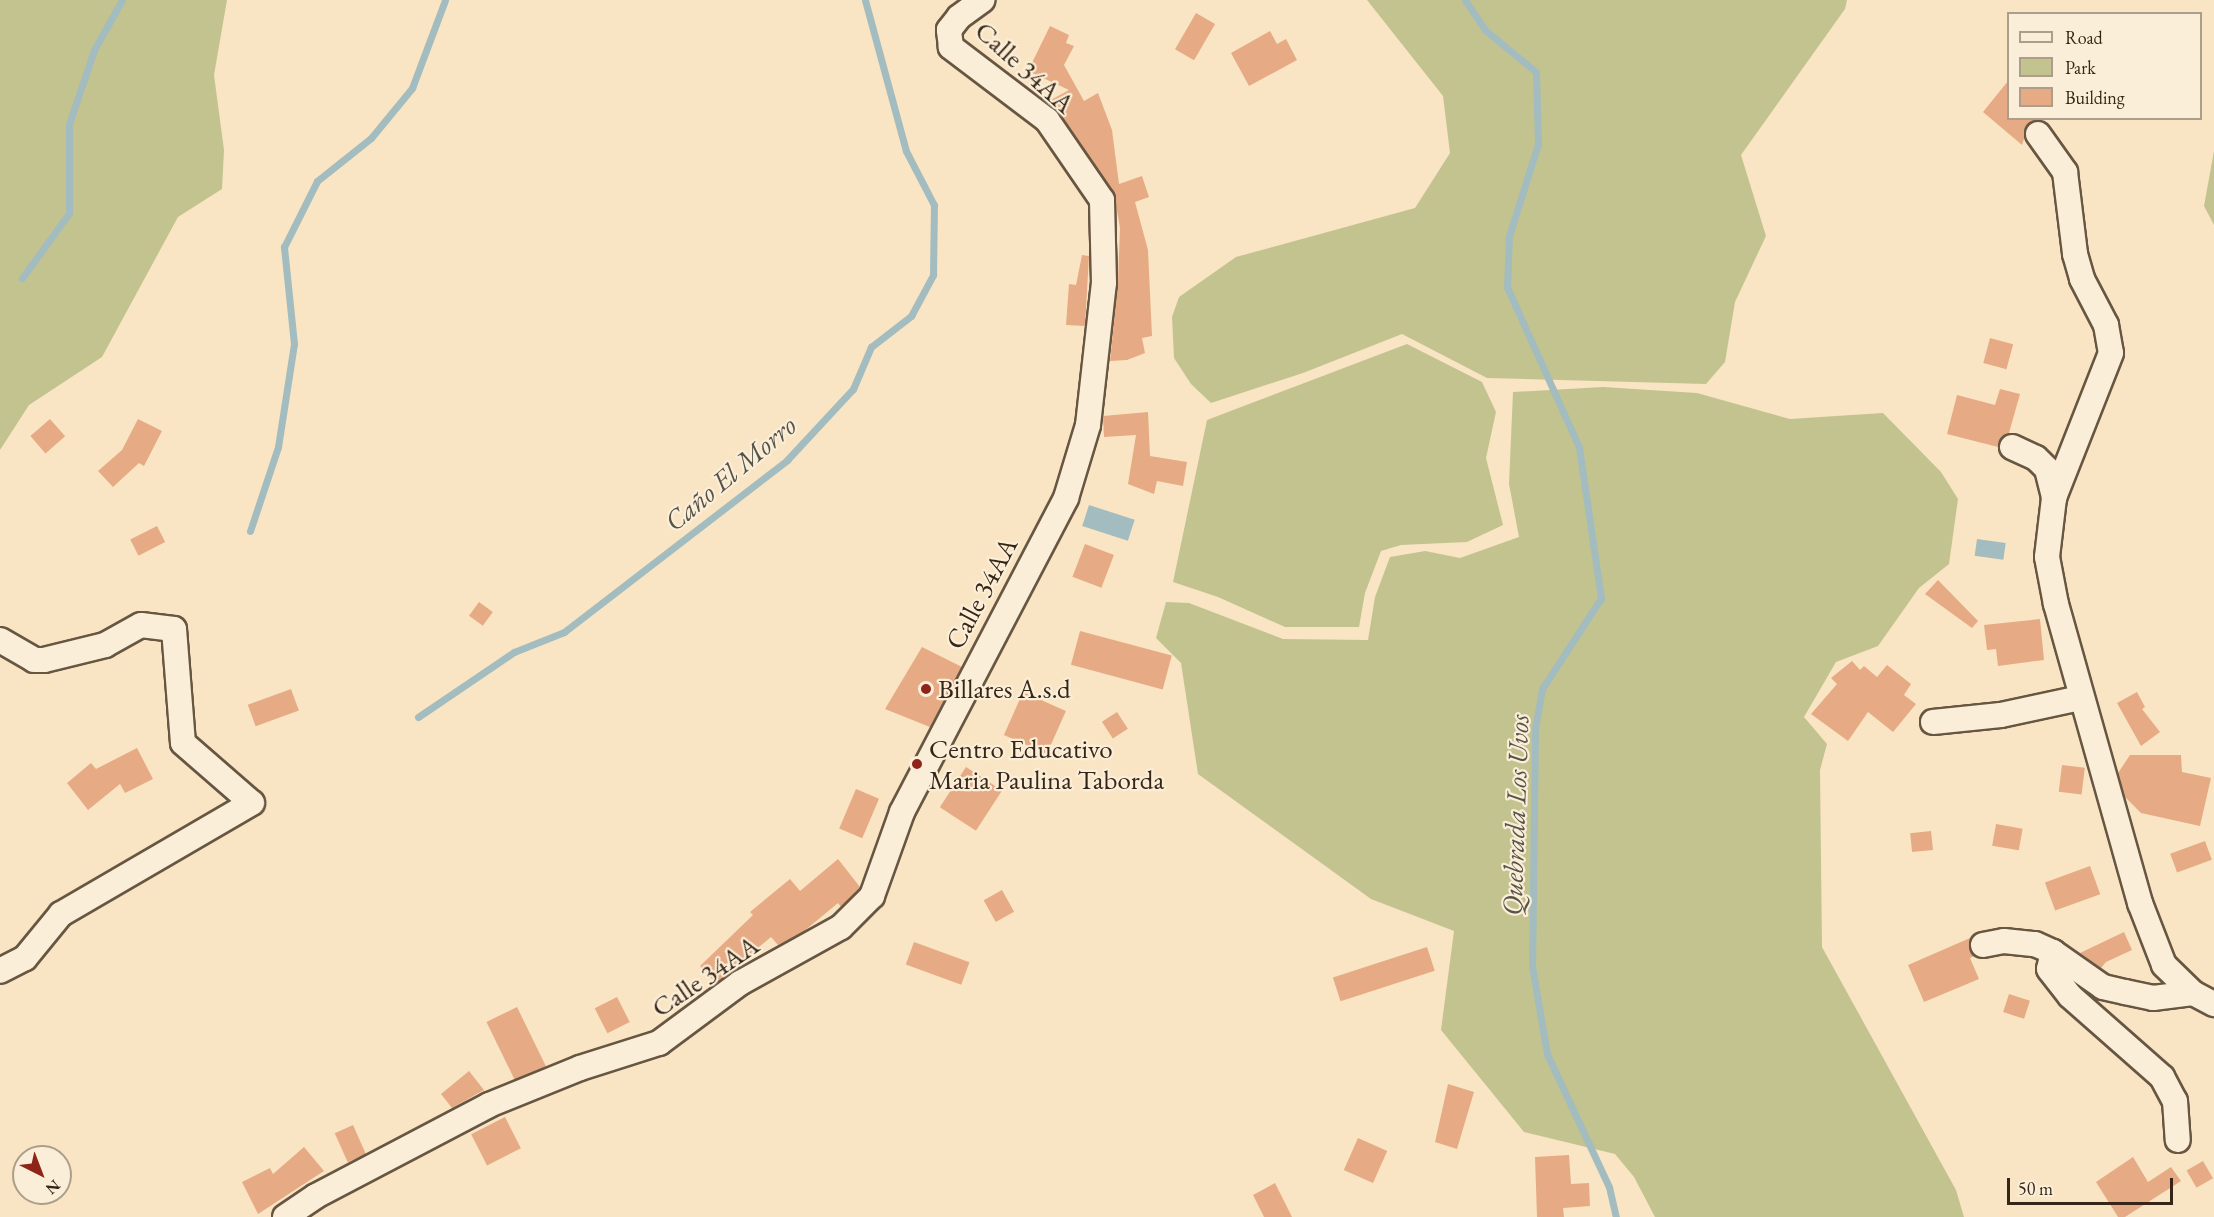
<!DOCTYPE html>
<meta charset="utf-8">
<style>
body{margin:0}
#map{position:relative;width:2214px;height:1217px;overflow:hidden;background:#f9e5c3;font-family:"EB Garamond",serif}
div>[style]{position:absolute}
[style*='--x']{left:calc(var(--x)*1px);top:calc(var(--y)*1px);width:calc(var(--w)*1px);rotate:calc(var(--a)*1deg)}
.green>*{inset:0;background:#c3c390}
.water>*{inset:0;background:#a3bcbf;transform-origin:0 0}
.stream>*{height:7px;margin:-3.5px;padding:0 3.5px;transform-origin:3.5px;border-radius:3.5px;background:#a3bcbf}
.building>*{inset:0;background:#e6ab84;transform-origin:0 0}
.roads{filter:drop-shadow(2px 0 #675642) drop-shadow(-2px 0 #675642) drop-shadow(0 2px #675642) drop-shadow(0 -2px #675642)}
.minor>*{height:24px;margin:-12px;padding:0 12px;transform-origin:12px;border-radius:12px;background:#fbeed8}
.dots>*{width:16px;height:16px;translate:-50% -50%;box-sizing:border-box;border:3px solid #fbeed8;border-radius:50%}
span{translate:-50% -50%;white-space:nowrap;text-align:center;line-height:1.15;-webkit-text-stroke:4.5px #fbeed8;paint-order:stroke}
.street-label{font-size:27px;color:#362617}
.poi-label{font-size:27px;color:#362617}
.left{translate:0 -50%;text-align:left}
.water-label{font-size:28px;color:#575349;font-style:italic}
.legend{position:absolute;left:2007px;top:12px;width:195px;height:108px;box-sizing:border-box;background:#fbeed8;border:2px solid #ac9e8b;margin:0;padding:8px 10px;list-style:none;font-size:18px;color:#362617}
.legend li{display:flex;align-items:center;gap:12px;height:30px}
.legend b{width:30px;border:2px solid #ac9e8b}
.north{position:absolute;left:12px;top:1145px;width:60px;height:60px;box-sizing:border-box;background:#fbeed8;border:2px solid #ac9e8b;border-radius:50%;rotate:138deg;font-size:16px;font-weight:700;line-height:24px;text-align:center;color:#362617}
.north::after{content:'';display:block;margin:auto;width:21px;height:27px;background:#8f2418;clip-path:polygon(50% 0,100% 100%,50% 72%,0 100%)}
.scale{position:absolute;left:2007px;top:1178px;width:166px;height:27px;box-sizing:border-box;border:3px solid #362617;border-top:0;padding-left:8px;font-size:18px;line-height:21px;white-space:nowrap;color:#362617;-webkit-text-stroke:4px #fbeed8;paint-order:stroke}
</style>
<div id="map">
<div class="green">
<div style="clip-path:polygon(0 0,227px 0,214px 75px,224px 150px,222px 189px,178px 217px,102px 357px,29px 405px,0 450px)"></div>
<div style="clip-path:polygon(1367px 0,1847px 0,1845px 9px,1741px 155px,1766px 236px,1735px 302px,1725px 362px,1706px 384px,1487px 378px,1402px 334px,1303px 373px,1211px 403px,1191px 384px,1174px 358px,1172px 317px,1179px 297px,1236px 257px,1415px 208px,1450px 153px,1443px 96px)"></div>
<div style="clip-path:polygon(2214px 151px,2214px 225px,2204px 206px)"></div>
<div style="clip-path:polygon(1407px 344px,1482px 382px,1496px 412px,1486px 458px,1503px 525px,1467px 542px,1401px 545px,1381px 551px,1365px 593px,1359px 627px,1285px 627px,1218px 597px,1173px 582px,1207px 420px)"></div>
<div style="clip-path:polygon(1603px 387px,1697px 393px,1790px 419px,1883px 413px,1941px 472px,1958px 499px,1949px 564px,1919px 588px,1878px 646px,1836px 662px,1804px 717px,1827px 744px,1820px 770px,1822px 947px,1956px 1190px,1964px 1217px,1655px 1217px,1634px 1177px,1615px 1154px,1524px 1132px,1441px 1030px,1454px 931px,1371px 899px,1198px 774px,1181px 663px,1156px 638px,1166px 602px,1189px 603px,1283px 639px,1368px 640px,1375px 597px,1390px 557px,1425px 551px,1460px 558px,1519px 537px,1509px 484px,1513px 392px)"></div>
</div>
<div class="water">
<div style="left:1089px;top:505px;width:48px;height:22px;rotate:18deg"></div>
<div style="left:1977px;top:539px;width:29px;height:17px;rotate:8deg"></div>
</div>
<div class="stream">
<div style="--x:1465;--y:0;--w:36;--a:56"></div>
<div style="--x:1485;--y:30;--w:66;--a:39.5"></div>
<div style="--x:1536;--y:72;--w:72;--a:88.4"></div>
<div style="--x:1538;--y:144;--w:96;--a:107.5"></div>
<div style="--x:1509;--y:236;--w:51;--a:92.2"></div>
<div style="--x:1507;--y:287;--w:175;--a:65.8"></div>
<div style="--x:1579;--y:447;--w:153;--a:81.7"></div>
<div style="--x:1601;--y:598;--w:108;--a:123"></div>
<div style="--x:1542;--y:689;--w:40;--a:100"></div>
<div style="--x:1535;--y:728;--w:238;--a:90.7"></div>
<div style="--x:1532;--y:966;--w:89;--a:80.3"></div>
<div style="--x:1547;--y:1054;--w:147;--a:65"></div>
<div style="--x:1609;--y:1187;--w:31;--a:77"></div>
<div style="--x:22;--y:278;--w:80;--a:-54.1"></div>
<div style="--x:69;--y:213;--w:89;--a:-90"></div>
<div style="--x:69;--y:124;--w:78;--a:-71.3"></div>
<div style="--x:94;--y:50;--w:57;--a:-60.8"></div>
<div style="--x:250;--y:531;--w:89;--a:-71.6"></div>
<div style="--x:278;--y:447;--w:104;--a:-81.2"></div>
<div style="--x:294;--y:344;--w:98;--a:-95.9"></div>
<div style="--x:284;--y:247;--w:74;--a:-63.4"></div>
<div style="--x:317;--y:181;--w:69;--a:-38.5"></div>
<div style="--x:371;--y:138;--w:65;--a:-50.6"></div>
<div style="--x:412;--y:88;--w:94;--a:-69.4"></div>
<div style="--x:418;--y:717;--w:116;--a:-34.1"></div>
<div style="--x:514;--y:652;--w:54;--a:-21.8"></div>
<div style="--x:564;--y:632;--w:282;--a:-37.6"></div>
<div style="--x:787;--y:460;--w:97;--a:-47.1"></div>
<div style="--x:853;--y:389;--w:46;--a:-66.8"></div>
<div style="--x:871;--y:347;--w:51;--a:-37.8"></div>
<div style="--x:911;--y:316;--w:47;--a:-61.8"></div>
<div style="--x:933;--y:275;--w:70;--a:-89.2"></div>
<div style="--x:934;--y:205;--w:61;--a:-117.4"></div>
<div style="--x:906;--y:151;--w:156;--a:-105.2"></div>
</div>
<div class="building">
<div style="left:1196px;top:13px;width:22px;height:42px;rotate:30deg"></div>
<div style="clip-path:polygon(1050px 26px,1069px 35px,1066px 43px,1074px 46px,1064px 65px,1084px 101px,1098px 93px,1112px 130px,1119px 184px,1142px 176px,1149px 197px,1135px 202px,1148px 250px,1152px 336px,1142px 338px,1145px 353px,1127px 360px,1110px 361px,1118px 283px,1120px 228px,1114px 193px,1049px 101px,1069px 90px,1028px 71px)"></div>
<div style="clip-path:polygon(1270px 31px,1277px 44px,1286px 39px,1297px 60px,1249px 86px,1231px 53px)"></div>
<div style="clip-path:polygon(2008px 81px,2008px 118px,2045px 118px,2029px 123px,2022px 145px,1983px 112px)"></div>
<div style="clip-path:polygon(1082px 255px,1089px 256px,1085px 326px,1066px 325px,1069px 284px,1076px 285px)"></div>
<div style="left:1990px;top:338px;width:24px;height:26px;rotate:15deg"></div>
<div style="clip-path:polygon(2000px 389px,2020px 394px,2009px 433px,1999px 441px,1998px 447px,1947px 434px,1957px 395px,1995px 405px)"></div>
<div style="clip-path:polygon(1148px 412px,1150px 456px,1187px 462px,1183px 486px,1157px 481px,1154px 494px,1128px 484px,1136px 435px,1104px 437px,1103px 416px)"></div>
<div style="left:50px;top:419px;width:23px;height:26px;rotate:49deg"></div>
<div style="clip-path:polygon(138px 419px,162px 431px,144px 466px,139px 463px,113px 487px,98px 471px,122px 450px)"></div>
<div style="left:157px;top:526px;width:18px;height:30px;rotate:63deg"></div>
<div style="left:1085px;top:544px;width:31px;height:35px;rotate:21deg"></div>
<div style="clip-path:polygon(1938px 580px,1978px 621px,1972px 628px,1925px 594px)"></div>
<div style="left:479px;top:602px;width:17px;height:17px;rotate:36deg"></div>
<div style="clip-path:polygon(2040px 619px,2044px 660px,1998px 666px,1996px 649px,1987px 650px,1984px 625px)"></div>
<div style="left:1080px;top:631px;width:95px;height:35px;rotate:15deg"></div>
<div style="clip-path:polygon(922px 647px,962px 667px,930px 727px,885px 709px)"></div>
<div style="clip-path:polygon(1852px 661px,1860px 670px,1864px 666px,1877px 677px,1887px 665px,1911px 684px,1904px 695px,1916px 704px,1893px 732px,1868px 712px,1848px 741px,1811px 714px,1837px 684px,1831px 678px)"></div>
<div style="left:291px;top:689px;width:23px;height:46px;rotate:70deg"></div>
<div style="left:1023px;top:692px;width:47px;height:47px;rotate:24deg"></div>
<div style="clip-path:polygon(2137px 692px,2145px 707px,2142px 709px,2160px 732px,2141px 746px,2117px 703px)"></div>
<div style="left:1117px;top:712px;width:20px;height:18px;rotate:57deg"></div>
<div style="clip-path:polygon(137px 748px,153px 779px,125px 793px,120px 784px,88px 810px,67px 783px,91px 763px,96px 769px)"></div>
<div style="clip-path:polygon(2130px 755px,2181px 755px,2182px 772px,2211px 778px,2200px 826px,2141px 813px,2125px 797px,2118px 773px)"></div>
<div style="left:2062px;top:765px;width:23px;height:27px;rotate:7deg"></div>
<div style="left:966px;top:767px;width:43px;height:48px;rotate:33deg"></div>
<div style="left:856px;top:789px;width:25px;height:43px;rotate:23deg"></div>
<div style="left:1996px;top:824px;width:27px;height:22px;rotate:10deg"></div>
<div style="left:1931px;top:831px;width:19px;height:21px;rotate:84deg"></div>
<div style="left:2205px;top:841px;width:20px;height:37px;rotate:70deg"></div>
<div style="clip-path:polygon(838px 859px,860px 887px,841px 907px,838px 903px,803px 932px,778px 945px,771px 937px,716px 983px,700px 966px,753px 915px,750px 912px,790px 879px,800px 891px)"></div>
<div style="left:2090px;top:866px;width:30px;height:48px;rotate:70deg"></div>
<div style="left:1002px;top:890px;width:25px;height:21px;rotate:61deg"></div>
<div style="clip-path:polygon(2124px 932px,2132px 950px,2106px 962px,2101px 968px,2080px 953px)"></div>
<div style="clip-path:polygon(1970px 938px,1969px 948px,1974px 956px,1970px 958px,1979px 979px,1924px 1002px,1908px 965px)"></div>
<div style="left:914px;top:942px;width:59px;height:24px;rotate:20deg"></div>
<div style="left:1427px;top:947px;width:25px;height:99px;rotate:72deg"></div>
<div style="left:2009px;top:994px;width:22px;height:19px;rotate:18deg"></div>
<div style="left:617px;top:997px;width:28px;height:25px;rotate:63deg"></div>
<div style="left:517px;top:1007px;width:66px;height:34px;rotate:64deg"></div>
<div style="clip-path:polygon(469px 1071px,484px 1090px,452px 1108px,441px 1094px)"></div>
<div style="clip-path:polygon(1448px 1084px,1474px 1092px,1457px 1149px,1435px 1142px)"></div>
<div style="left:505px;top:1117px;width:35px;height:38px;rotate:63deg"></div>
<div style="left:353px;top:1125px;width:32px;height:20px;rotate:66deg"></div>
<div style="left:1358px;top:1138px;width:32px;height:35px;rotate:24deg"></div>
<div style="clip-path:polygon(304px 1147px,324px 1171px,258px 1214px,242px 1182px,270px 1168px,273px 1174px)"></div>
<div style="clip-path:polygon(1569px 1155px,1571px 1184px,1589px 1183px,1590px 1206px,1563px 1208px,1564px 1217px,1537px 1217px,1535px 1157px)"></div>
<div style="clip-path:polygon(2133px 1157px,2148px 1182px,2171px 1167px,2181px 1181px,2125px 1217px,2118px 1217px,2096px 1182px)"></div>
<div style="left:2203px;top:1161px;width:20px;height:19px;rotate:60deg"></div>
<div style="clip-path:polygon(1275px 1183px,1292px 1217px,1264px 1217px,1253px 1195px)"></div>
</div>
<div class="roads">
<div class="minor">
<div style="--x:2038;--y:134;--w:47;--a:54.6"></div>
<div style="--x:2065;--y:172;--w:83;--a:83"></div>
<div style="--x:2075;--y:254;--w:26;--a:74"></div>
<div style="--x:2082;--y:279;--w:52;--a:62.4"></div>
<div style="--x:2106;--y:325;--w:28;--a:80"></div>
<div style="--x:2111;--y:353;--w:156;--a:111.5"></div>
<div style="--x:2054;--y:498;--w:59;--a:96.8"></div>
<div style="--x:2047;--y:557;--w:48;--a:79.2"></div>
<div style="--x:2056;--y:604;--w:311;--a:74.3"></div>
<div style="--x:2140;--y:903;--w:66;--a:68.8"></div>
<div style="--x:2164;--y:965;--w:40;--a:44"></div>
<div style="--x:2193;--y:993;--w:24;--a:28"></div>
<div style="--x:2012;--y:447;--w:26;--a:25"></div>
<div style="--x:2036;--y:458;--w:16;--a:45"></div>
<div style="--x:2047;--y:469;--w:30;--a:76"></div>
<div style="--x:0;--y:640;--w:39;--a:30"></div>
<div style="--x:34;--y:660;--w:10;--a:0"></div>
<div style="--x:44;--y:660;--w:63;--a:-13.8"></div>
<div style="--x:105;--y:645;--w:41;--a:-29.1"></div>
<div style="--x:141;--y:625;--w:33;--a:7"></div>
<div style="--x:174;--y:629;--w:114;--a:85.5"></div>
<div style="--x:183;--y:743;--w:91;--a:41"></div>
<div style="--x:252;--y:803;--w:221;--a:149.8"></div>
<div style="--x:61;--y:914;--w:57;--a:129.3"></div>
<div style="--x:25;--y:958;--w:28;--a:153"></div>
<div style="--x:1933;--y:722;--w:68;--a:-5.9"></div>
<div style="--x:2001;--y:715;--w:81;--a:-12.1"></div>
<div style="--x:1983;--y:945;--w:21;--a:-11"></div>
<div style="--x:2004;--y:941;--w:31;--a:6"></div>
<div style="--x:2035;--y:944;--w:20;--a:24"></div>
<div style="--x:2053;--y:952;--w:61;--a:35"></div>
<div style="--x:2103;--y:987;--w:23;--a:13"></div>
<div style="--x:2125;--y:992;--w:29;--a:12"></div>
<div style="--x:2153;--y:998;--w:40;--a:-7.1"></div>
<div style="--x:2053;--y:952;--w:17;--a:103"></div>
<div style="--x:2049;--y:969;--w:34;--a:52"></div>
<div style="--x:2070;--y:996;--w:123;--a:41.4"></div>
<div style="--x:2162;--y:1077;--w:27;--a:62"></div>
<div style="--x:2175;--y:1101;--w:39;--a:86"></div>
<div style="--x:285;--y:1217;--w:37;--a:-34"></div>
<div style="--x:316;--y:1196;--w:195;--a:-27.7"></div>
<div style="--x:489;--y:1105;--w:98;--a:-22.1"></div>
<div style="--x:580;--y:1068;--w:83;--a:-17.6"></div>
<div style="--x:659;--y:1043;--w:101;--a:-36.5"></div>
<div style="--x:740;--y:983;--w:115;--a:-29"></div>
<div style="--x:841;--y:927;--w:44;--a:-45"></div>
<div style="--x:872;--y:896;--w:89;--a:-70.3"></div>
<div style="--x:902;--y:812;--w:354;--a:-62.4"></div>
<div style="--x:1066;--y:498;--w:76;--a:-73.2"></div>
<div style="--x:1088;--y:425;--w:143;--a:-83.6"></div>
<div style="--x:1104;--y:283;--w:83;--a:-91.4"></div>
<div style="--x:1102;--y:200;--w:97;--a:-124.5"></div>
<div style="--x:1047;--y:120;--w:121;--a:-142.8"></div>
<div style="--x:951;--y:47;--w:17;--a:-97"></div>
<div style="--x:949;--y:30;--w:16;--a:-52"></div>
<div style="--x:959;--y:17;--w:29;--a:-36"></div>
</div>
</div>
<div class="dots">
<div style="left:926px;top:689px;background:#8f2418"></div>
<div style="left:917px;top:764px;background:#8f2418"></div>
</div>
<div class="street-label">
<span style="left:1025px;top:67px;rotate:42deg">Calle 34AA</span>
<span style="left:981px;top:593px;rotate:-62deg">Calle 34AA</span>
<span style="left:705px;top:976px;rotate:-34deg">Calle 34AA</span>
</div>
<div class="poi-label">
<span class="left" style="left:938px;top:689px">Billares A.s.d</span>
<span class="left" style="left:929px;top:764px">Centro Educativo<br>Maria Paulina Taborda</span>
</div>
<div class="water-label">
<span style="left:730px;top:473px;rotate:-40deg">Caño El Morro</span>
<span style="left:1515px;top:815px;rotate:-88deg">Quebrada Los Uvos</span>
</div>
<ul class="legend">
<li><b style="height:8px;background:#fbeed8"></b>Road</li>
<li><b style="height:16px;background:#c3c390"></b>Park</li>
<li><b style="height:16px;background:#e6ab84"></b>Building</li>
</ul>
<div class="north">N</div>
<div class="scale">50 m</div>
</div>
